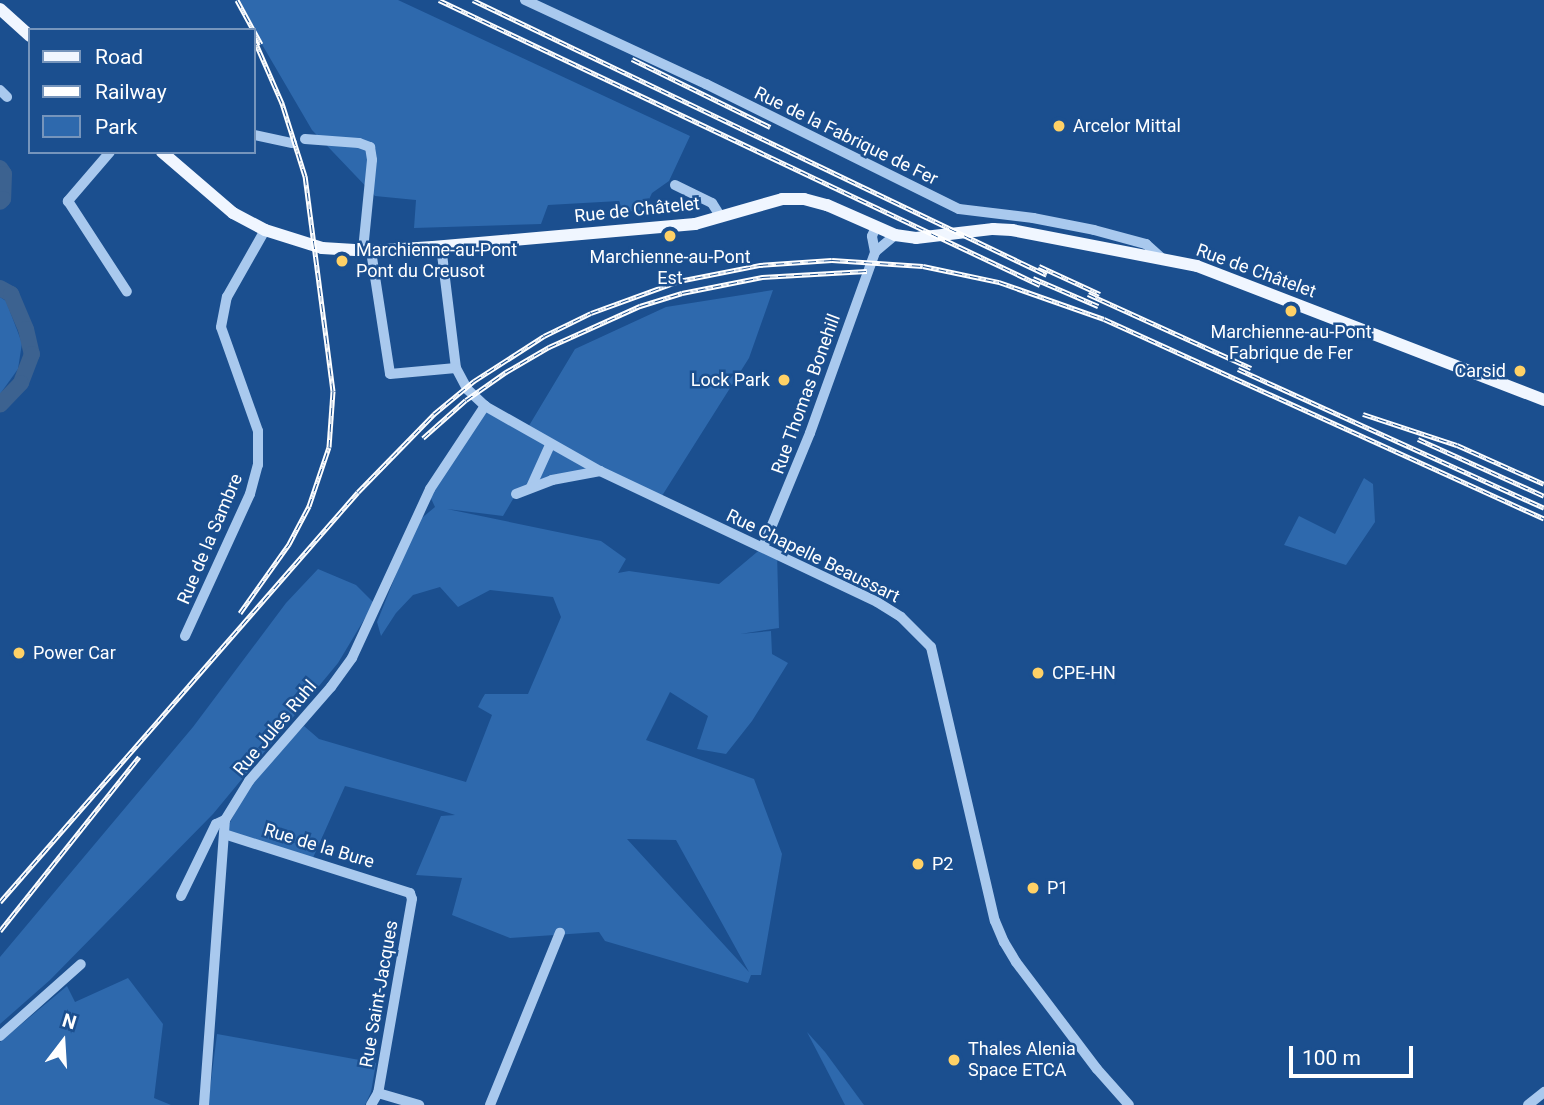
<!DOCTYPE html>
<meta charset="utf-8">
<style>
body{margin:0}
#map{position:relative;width:1544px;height:1105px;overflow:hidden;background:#1b4f8f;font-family:Roboto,sans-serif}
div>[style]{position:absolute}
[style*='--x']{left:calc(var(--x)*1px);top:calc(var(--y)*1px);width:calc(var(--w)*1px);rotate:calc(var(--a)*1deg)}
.green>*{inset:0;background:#2e69ad}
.river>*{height:16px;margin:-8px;padding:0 8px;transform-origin:8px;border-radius:8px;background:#3c6290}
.minor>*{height:10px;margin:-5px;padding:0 5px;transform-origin:5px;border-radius:5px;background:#a9c9ee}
.major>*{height:12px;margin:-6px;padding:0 6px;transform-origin:6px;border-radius:6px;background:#f0f6ff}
.rail>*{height:5px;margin-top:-2.5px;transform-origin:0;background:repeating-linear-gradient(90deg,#1b4f8f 0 8px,#fff 0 16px);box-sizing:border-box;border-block:2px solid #fff}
.dots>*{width:19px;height:19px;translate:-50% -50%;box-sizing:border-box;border:4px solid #1b4f8f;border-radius:50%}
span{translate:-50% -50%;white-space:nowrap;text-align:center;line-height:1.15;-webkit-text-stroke:5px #1b4f8f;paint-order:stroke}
.poi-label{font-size:18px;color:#fff}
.left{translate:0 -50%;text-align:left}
.right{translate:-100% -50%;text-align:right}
.street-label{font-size:18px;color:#fff}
.legend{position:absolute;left:28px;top:28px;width:228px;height:126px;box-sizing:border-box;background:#1b4f8f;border:2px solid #7695bc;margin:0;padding:9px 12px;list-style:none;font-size:21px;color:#fff}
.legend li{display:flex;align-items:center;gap:14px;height:35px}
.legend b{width:35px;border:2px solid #7695bc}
.north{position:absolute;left:28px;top:1007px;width:70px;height:70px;-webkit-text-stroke:5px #1b4f8f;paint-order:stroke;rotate:17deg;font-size:19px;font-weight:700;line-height:28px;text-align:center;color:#fff}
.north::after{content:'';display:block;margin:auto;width:24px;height:32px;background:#fff;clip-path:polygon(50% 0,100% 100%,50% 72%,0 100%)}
.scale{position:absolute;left:1289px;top:1046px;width:124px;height:32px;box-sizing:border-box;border:4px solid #fff;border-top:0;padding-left:9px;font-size:21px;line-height:24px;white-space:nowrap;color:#fff;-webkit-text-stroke:5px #1b4f8f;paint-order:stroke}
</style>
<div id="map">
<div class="green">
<div style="clip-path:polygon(236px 0,398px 0,690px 136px,669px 181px,652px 193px,644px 210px,623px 212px,619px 201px,548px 205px,541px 224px,414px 228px,416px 200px,375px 196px,312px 130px)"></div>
<div style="clip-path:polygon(evenodd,773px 290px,749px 358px,660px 499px,597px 468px,516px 494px,503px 516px,447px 509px,601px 541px,626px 559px,618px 573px,629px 571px,719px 584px,763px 547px,777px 553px,779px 628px,740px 634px,771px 631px,772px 654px,788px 663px,752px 721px,726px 754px,697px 749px,708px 716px,670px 692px,646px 740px,754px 779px,782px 854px,761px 975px,751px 975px,748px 983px,605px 941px,599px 932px,510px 938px,452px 915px,462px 878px,416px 875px,441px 816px,455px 815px,443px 811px,345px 786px,312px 860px,224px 834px,253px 778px,304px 726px,319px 739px,466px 782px,492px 715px,478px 707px,482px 699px,485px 694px,528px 694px,561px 617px,553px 597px,490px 590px,458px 607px,440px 587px,413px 595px,396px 613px,381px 636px,377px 622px,417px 522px,435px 507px,428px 492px,485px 406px,527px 429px,575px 349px,666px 307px,773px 290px,627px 839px,676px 840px,749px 972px,748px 971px,627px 839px)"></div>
<div style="clip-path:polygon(0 297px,6px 301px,22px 343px,18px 369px,0 394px)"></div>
<div style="clip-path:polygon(1364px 478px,1373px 484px,1375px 522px,1346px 565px,1284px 545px,1299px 516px,1335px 534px)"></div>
<div style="clip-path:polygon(318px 569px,356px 585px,374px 603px,338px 663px,213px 814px,50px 980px,0 1024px,0 957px,193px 727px,286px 603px)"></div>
<div style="clip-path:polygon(128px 978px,163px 1024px,154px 1098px,171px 1105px,0 1105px,0 1042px,67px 986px,75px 1002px)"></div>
<div style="clip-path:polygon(807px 1032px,825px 1052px,864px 1105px,845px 1105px)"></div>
<div style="clip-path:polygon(217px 1034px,376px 1063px,371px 1092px,365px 1105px,208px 1105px)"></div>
</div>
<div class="river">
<div style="--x:0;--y:168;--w:7;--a:56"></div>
<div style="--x:4;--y:174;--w:25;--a:92"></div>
<div style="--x:3;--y:199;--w:4;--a:135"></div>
<div style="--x:0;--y:288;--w:13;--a:29"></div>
<div style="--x:11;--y:294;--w:38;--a:67"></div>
<div style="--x:26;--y:329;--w:26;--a:77"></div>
<div style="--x:32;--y:354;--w:31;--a:111"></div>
<div style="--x:21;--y:383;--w:30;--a:134"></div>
</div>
<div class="minor">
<div style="--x:525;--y:0;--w:200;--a:24.9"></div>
<div style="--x:706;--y:84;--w:282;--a:26.3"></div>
<div style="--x:959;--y:209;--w:75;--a:6.9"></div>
<div style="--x:1033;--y:218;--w:62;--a:11.1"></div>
<div style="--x:1094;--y:230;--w:54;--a:15.1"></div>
<div style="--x:1146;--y:244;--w:24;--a:42"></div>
<div style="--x:0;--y:90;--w:10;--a:45"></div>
<div style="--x:254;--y:135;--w:39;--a:12"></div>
<div style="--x:305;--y:139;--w:54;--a:4.2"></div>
<div style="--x:359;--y:143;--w:12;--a:20"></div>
<div style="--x:370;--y:147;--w:13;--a:81"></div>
<div style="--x:372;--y:160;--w:90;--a:95.7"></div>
<div style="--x:110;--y:152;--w:65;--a:130.6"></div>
<div style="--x:68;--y:201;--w:108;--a:57"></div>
<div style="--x:675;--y:185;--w:41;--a:25.9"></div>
<div style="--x:712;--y:203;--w:15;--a:58"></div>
<div style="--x:441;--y:246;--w:123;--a:83"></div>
<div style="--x:456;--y:368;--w:24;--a:62"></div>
<div style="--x:467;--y:389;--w:25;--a:43"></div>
<div style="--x:485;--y:406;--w:132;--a:29.5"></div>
<div style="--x:600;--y:471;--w:306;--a:25.3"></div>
<div style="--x:877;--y:602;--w:28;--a:32"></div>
<div style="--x:901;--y:617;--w:42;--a:45"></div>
<div style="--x:931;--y:647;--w:281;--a:76.9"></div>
<div style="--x:995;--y:921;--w:23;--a:67"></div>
<div style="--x:1004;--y:942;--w:23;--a:59"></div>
<div style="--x:1016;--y:962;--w:134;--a:52.9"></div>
<div style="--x:1097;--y:1069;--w:48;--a:48.4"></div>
<div style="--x:371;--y:251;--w:124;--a:81.2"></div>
<div style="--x:390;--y:374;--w:66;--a:-5.2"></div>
<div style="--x:875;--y:252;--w:26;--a:-40"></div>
<div style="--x:531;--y:487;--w:46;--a:-65.7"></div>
<div style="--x:516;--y:494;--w:39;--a:-21"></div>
<div style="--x:552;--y:480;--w:49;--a:-10.6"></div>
<div style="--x:763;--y:547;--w:123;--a:-67.6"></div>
<div style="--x:810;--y:433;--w:192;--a:-70.2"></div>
<div style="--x:875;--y:252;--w:16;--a:-101"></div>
<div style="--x:872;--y:236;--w:10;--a:-66"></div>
<div style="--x:185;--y:636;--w:156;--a:-65.4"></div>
<div style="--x:250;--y:494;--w:30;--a:-75"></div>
<div style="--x:258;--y:465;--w:34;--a:-90"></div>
<div style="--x:258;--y:431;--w:110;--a:-109.6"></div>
<div style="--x:221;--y:327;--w:31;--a:-79"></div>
<div style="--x:227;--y:297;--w:77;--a:-60.4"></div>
<div style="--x:224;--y:834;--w:195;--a:17.6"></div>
<div style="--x:410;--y:893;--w:6;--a:72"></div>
<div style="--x:412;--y:899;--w:197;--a:99.9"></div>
<div style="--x:378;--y:1093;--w:14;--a:120"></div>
<div style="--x:181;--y:896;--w:80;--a:-64.1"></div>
<div style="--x:216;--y:824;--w:10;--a:-24"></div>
<div style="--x:0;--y:1036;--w:108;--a:-41.6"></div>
<div style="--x:378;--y:1093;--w:43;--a:16.3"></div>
<div style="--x:204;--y:1105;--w:286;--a:-85.8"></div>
<div style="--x:225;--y:820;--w:46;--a:-58.4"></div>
<div style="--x:249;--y:781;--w:125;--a:-48.9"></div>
<div style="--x:331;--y:687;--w:36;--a:-54"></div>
<div style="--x:352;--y:658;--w:186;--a:-65.2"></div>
<div style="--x:430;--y:489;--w:100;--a:-56.5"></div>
<div style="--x:490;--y:1105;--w:186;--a:-67.9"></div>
<div style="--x:1528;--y:1105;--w:21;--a:-39"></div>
</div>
<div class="major">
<div style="--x:0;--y:9;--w:40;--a:42"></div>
<div style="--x:162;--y:152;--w:94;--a:40.7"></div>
<div style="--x:233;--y:213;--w:36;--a:28"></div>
<div style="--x:265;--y:230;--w:60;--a:17.5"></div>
<div style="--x:322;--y:248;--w:49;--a:3.5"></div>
<div style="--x:371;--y:251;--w:62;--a:-3.7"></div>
<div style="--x:433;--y:247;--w:263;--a:-5"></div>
<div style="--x:695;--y:224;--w:91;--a:-16"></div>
<div style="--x:782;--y:199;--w:22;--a:0"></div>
<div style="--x:804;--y:199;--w:24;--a:15"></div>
<div style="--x:827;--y:205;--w:74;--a:23.8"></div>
<div style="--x:895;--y:235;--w:21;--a:8"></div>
<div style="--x:916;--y:238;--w:78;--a:-6.7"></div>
<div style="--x:993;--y:229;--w:19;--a:3"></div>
<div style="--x:1012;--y:230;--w:188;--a:11"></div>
<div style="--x:1197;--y:266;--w:372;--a:21.1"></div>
</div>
<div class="rail">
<div style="--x:237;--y:0;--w:50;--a:61.4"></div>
<div style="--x:439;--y:0;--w:665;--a:25.37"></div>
<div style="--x:473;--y:0;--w:636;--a:25.6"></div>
<div style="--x:632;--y:59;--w:154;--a:26.2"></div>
<div style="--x:1039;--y:266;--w:67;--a:24.7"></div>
<div style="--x:1033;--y:278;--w:71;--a:23.3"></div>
<div style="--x:1088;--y:294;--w:179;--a:24.4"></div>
<div style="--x:1238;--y:369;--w:336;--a:24.4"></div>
<div style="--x:1363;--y:414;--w:99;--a:18.3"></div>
<div style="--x:1457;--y:445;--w:95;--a:24.1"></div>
<div style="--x:423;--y:438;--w:57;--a:-41.5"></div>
<div style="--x:466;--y:400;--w:49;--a:-35"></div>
<div style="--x:506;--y:372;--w:50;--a:-30.2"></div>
<div style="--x:549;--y:347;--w:100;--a:-24.3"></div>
<div style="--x:640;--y:306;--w:44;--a:-17.2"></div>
<div style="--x:682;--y:293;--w:82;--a:-11.3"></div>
<div style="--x:762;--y:277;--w:105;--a:-3.3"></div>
<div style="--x:1418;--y:439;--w:138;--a:24.3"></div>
<div style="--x:240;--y:613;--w:85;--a:-54.6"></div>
<div style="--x:289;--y:544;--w:43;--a:-62.2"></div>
<div style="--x:309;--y:506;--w:62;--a:-71.3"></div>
<div style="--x:329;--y:447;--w:56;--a:-85.9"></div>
<div style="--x:333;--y:391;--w:217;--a:-97.4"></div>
<div style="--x:305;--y:176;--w:77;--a:-107.5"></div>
<div style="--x:282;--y:103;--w:70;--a:-113.6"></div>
<div style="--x:0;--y:902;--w:544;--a:-48.87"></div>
<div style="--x:358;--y:492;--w:109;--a:-45.7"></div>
<div style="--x:434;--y:414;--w:52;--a:-39.5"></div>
<div style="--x:474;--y:381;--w:83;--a:-32.7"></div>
<div style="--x:544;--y:336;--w:52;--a:-26.1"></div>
<div style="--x:591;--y:313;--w:94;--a:-20"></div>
<div style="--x:679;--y:281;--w:83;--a:-11.2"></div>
<div style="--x:760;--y:265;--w:72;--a:-4"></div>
<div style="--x:832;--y:260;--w:91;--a:3.8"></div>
<div style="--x:923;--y:266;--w:78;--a:11.9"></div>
<div style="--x:999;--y:282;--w:111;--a:19.4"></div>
<div style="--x:1104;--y:319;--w:483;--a:24.4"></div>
<div style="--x:0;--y:931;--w:223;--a:-51.4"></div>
</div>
<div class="dots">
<div style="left:1059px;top:126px;background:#ffd166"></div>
<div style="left:670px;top:236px;background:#ffd166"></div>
<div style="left:342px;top:261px;background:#ffd166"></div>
<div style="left:1291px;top:311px;background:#ffd166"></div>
<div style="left:1520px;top:371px;background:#ffd166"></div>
<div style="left:784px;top:380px;background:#ffd166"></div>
<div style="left:19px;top:653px;background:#ffd166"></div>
<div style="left:1038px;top:673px;background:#ffd166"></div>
<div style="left:918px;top:864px;background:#ffd166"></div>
<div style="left:1033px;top:888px;background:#ffd166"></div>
<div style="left:954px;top:1060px;background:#ffd166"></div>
</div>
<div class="poi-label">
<span class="left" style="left:1073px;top:126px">Arcelor Mittal</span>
<span class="left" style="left:356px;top:261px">Marchienne-au-Pont<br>Pont du Creusot</span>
<span style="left:670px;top:268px">Marchienne-au-Pont<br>Est</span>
<span style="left:1291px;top:343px">Marchienne-au-Pont<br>Fabrique de Fer</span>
<span class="right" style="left:1506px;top:371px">Carsid</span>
<span class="right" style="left:770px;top:380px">Lock Park</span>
<span class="left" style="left:33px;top:653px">Power Car</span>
<span class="left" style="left:1052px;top:673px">CPE-HN</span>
<span class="left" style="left:932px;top:864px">P2</span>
<span class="left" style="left:1047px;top:888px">P1</span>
<span class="left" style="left:968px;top:1060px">Thales Alenia<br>Space ETCA</span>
</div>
<div class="street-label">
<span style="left:846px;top:136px;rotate:26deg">Rue de la Fabrique de Fer</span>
<span style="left:637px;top:210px;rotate:-6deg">Rue de Châtelet</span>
<span style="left:1256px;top:271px;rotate:20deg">Rue de Châtelet</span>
<span style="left:806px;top:394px;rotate:-70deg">Rue Thomas Bonehill</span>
<span style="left:210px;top:539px;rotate:-67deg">Rue de la Sambre</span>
<span style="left:813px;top:556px;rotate:26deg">Rue Chapelle Beaussart</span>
<span style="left:275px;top:728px;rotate:-50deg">Rue Jules Ruhl</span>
<span style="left:319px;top:846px;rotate:17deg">Rue de la Bure</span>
<span style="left:379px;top:994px;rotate:-80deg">Rue Saint-Jacques</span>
</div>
<ul class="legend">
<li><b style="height:9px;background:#f0f6ff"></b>Road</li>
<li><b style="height:9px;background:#fff"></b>Railway</li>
<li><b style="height:19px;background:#2e69ad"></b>Park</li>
</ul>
<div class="north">N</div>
<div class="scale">100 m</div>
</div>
